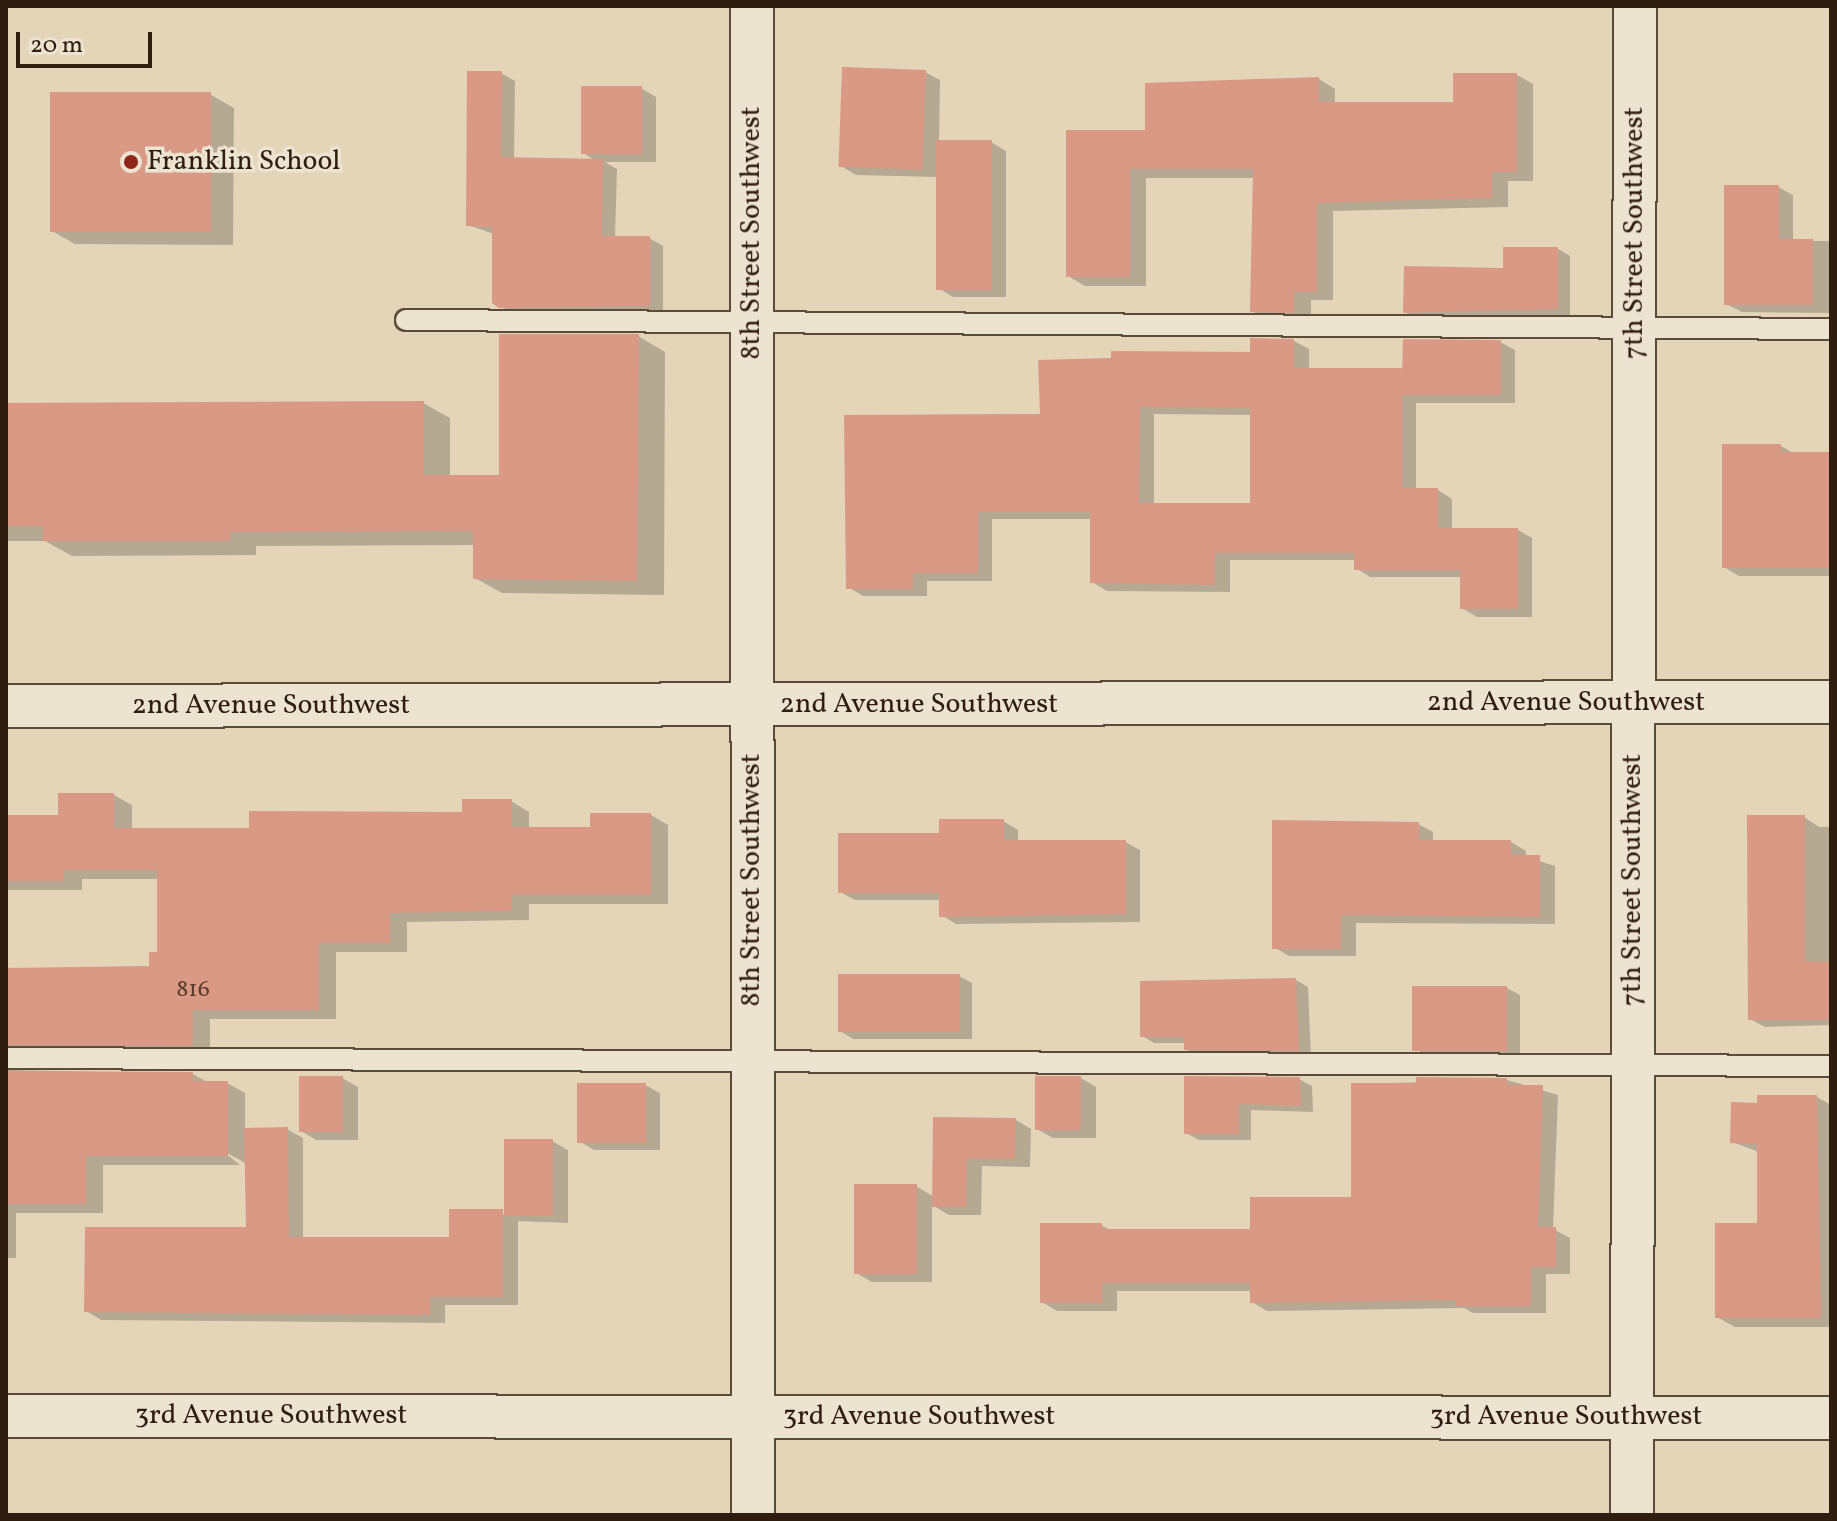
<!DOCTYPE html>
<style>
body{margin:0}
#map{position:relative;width:1837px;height:1521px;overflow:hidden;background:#e4d4b8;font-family:Vollkorn,serif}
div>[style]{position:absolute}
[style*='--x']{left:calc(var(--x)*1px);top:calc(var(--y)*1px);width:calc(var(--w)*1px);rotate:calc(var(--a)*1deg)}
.shadow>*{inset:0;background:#0003}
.building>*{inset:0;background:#d99984;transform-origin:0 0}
.roads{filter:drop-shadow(2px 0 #5c4b39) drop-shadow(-2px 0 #5c4b39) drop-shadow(0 2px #5c4b39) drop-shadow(0 -2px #5c4b39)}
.service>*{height:20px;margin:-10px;padding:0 10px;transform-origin:10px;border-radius:10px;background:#ede3d1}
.minor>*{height:42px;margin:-21px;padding:0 21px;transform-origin:21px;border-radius:21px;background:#ede3d1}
.dots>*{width:22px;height:22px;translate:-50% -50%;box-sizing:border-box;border:4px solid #ede3d1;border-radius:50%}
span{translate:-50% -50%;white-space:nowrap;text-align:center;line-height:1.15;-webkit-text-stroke:7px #ede3d1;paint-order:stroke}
.number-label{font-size:24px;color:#5a3c2c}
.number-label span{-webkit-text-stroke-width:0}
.poi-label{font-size:28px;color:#2f1d0f}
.left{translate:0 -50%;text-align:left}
.street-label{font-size:28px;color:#2f1d0f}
.frame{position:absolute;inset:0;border:8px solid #2f1d0f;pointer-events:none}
.scale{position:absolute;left:16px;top:32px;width:136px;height:36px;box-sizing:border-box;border:4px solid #2f1d0f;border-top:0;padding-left:10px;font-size:24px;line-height:28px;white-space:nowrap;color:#2f1d0f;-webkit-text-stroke:6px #ede3d1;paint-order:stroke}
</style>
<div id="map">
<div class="shadow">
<div style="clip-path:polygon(925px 72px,940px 80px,939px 142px,991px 142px,1006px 151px,1006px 297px,953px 297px,938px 288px,938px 177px,856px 175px,841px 166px)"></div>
<div style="clip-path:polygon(501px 73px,515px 81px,514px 159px,596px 161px,583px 153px,641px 88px,656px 97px,656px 162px,605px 162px,617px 169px,615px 238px,649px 238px,663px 246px,663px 313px,515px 315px,494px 302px,494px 234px,468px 225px)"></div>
<div style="clip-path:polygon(1517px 75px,1533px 84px,1533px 181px,1508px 181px,1508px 207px,1333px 211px,1333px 300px,1311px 300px,1311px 321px,1269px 321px,1252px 311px,1254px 178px,1146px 178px,1146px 286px,1085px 286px,1068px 276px,1147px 132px,1319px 79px,1335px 89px,1335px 104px,1455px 104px)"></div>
<div style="clip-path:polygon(211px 95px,234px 108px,233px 245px,75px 244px,52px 231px)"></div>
<div style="clip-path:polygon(1778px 187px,1793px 195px,1793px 241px,1831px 241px,1831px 313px,1742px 312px,1726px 304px)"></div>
<div style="clip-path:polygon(1558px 249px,1570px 256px,1570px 315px,1418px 319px,1405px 312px)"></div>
<div style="clip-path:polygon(638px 336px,665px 352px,664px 595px,502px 593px,475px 578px,475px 545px,256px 546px,256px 555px,72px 556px,45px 541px,6px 541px,6px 405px,423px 403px,450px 418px,450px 477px,501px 477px)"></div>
<div style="clip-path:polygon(evenodd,1294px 341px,1309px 349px,1309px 370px,1404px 371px,1500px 342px,1515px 350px,1515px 403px,1416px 403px,1416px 490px,1438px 490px,1452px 499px,1452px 530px,1518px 530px,1532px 538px,1532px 617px,1477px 617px,1462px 608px,1462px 577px,1370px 577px,1356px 568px,1356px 560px,1230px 560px,1230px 592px,1107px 591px,1092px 582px,1092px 519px,992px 519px,992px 581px,927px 581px,927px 596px,863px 596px,848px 587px,1042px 416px,1294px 341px,1154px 414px,1252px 415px,1252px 505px,1154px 505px,1154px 414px)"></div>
<div style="clip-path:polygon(1781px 446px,1795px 454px,1831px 454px,1831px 576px,1739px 576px,1724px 567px)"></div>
<div style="clip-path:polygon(114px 795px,132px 805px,132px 830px,251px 830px,464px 814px,511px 801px,529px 812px,529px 829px,592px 829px,651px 815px,668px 825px,668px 904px,529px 904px,529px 920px,407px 922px,407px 952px,336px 952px,336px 1019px,210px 1019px,210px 1055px,17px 1056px,10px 1070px,193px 1074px,209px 1083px,227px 1083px,245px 1093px,245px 1130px,287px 1129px,303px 1138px,303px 1239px,451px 1239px,506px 1213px,552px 1141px,568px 1150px,568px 1223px,518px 1221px,518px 1305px,445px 1305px,445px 1323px,101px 1320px,86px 1311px,248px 1229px,247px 1164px,220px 1149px,240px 1165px,103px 1165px,103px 1213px,16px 1213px,16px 1258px,6px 1258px,6px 969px,151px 968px,159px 954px,159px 879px,82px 879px,82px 890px,6px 890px,6px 817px,60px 817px)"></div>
<div style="clip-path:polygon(1804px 817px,1819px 827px,1831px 827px,1831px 1025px,1765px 1027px,1750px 1019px)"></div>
<div style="clip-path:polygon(1003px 821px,1018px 830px,1018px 842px,1125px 842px,1140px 850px,1140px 922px,956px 924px,941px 915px,941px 900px,855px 900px,840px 892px,941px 835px)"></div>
<div style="clip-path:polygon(1418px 824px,1433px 832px,1433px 842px,1511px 842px,1526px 851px,1526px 857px,1555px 866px,1555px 924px,1356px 923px,1356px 956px,1289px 956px,1274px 947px)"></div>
<div style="clip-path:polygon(959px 976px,972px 983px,972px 1039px,853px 1039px,840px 1031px)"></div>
<div style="clip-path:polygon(1296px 980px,1308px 987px,1311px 1057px,1198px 1056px,1186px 1049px,1186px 1043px,1154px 1043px,1142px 1036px)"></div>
<div style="clip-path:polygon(1507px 988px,1520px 995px,1520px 1058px,1430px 1057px,1417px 1050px)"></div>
<div style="clip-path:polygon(342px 1078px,358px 1087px,358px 1140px,316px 1140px,301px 1131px)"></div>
<div style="clip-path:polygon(1081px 1078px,1096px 1087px,1096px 1138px,1053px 1138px,1037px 1129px)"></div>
<div style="clip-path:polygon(1186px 1078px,1299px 1079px,1312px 1086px,1313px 1112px,1251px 1110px,1251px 1140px,1199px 1140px,1186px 1133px)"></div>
<div style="clip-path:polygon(1507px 1080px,1558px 1095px,1553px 1229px,1570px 1238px,1570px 1274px,1546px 1274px,1546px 1313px,1473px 1313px,1464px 1308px,1267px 1311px,1252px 1302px,1252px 1291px,1117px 1291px,1117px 1311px,1057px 1311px,1042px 1302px,1101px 1225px,1112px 1231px,1252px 1231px,1353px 1199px,1353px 1084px)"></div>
<div style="clip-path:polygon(645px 1085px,660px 1093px,660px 1150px,594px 1150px,579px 1141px)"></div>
<div style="clip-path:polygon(1817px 1097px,1831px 1105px,1831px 1327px,1735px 1327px,1717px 1317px,1759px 1225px,1759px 1152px,1732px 1142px,1759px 1105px)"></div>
<div style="clip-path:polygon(935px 1119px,1016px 1120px,1031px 1129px,1030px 1167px,982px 1166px,981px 1215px,949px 1215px,932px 1205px,932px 1282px,872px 1282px,856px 1273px,916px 1186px,934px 1197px)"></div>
</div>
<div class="building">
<div style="left:842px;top:67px;width:84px;height:100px;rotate:2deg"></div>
<div style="clip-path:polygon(467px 71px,502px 71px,501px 157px,603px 159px,602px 236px,650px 236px,650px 306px,499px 308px,492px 303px,492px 227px,466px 226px)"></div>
<div style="clip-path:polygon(1453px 73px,1517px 73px,1517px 172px,1492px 172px,1492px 198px,1317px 203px,1317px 292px,1294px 292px,1294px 313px,1250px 312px,1253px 169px,1130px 169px,1130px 277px,1066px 277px,1066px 130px,1145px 130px,1145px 83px,1319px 77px,1319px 102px,1453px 102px)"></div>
<div style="left:581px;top:86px;width:61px;height:68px"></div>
<div style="left:50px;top:92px;width:161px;height:140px"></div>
<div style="left:936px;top:140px;width:56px;height:150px"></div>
<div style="clip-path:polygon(1724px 185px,1779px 185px,1779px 239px,1813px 239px,1813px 305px,1724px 305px)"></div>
<div style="clip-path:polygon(1503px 247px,1558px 247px,1558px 309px,1403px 313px,1404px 266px,1503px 268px)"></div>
<div style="clip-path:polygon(499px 334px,639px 334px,637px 581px,473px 579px,473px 531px,230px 532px,230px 541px,43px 541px,43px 526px,6px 526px,6px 403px,424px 401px,424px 475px,499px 475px)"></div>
<div style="clip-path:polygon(evenodd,1250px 338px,1294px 339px,1294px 368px,1402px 368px,1402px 378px,1403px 339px,1501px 340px,1501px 395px,1402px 395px,1402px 488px,1438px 488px,1438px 528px,1518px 528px,1518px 609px,1460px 609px,1460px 570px,1354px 570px,1354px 553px,1215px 553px,1215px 585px,1090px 583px,1090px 512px,978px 512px,978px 573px,913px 573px,913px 589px,846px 589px,844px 415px,1040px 414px,1038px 360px,1111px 358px,1111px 351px,1250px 352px,1250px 338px,1140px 407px,1250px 408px,1250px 503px,1139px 503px,1140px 407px)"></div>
<div style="clip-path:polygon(1722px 444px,1781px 444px,1781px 452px,1831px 452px,1831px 568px,1722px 568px)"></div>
<div style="clip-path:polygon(58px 793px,114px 793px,114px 828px,249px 828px,249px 811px,462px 812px,462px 799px,512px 799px,512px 827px,590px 827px,590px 813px,651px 813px,651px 895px,512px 895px,512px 911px,390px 913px,390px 943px,319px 943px,319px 1010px,193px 1010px,193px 1046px,6px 1045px,6px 968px,149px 966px,149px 952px,157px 952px,157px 870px,64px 870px,64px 881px,6px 881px,6px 815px,58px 815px)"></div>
<div style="clip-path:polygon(1747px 815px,1805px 815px,1805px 961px,1831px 962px,1831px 1020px,1748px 1020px)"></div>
<div style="clip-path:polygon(939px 819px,1004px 819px,1004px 840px,1126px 840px,1126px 914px,939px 917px,939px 893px,838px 893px,838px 833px,939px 833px)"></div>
<div style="clip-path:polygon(1272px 820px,1419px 822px,1419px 840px,1511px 840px,1511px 855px,1540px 855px,1540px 917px,1341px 915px,1341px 949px,1272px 949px)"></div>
<div style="left:838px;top:974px;width:122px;height:58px"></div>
<div style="clip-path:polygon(1296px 978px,1299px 1051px,1184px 1050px,1184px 1037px,1140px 1037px,1140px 981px)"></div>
<div style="left:1412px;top:986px;width:95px;height:65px"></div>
<div style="clip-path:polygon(6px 1071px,193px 1072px,193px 1081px,228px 1081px,228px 1156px,86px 1156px,86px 1204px,6px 1204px)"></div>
<div style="left:299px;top:1076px;width:44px;height:56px"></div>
<div style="left:1035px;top:1076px;width:46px;height:54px"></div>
<div style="clip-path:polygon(1184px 1076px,1300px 1077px,1301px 1106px,1239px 1104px,1239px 1134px,1184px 1134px)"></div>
<div style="clip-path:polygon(1416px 1077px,1507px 1078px,1507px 1085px,1543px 1085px,1538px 1227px,1556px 1227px,1556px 1267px,1531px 1267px,1531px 1306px,1456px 1306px,1456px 1300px,1250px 1303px,1250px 1283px,1102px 1283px,1102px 1303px,1040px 1303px,1040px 1223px,1102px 1223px,1102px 1229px,1250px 1229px,1250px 1197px,1351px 1197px,1351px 1083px,1416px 1083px)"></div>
<div style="left:577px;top:1083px;width:69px;height:60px"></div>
<div style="clip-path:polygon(1757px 1095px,1817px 1095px,1821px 1318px,1715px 1318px,1715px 1223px,1757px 1223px,1757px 1144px,1730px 1143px,1731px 1102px,1757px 1103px)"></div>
<div style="clip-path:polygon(933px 1117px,1016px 1118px,1015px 1159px,967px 1159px,966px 1207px,932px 1207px)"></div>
<div style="clip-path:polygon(288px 1127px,289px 1237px,449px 1237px,449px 1209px,503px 1209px,503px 1297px,430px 1297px,430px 1315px,84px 1312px,85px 1227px,246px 1227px,244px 1128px)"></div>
<div style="left:504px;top:1139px;width:49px;height:77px"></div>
<div style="left:854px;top:1184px;width:63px;height:90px"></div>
</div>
<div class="roads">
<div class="service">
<div style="--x:406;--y:320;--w:1425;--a:0.36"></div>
<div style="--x:6;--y:1058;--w:1825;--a:0.25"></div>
</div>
<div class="minor">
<div style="--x:752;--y:6;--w:1509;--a:89.96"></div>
<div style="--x:6;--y:706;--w:1825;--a:-0.13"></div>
<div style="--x:6;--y:1416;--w:1825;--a:0.06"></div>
<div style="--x:1632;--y:1515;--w:1509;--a:-89.89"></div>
</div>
</div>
<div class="dots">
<div style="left:131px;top:162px;background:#8f2418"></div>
</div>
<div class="number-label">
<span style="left:193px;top:991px">816</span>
</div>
<div class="poi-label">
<span class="left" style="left:147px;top:162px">Franklin School</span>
</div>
<div class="street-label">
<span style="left:752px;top:233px;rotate:-90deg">8th Street Southwest</span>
<span style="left:1635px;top:233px;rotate:-90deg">7th Street Southwest</span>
<span style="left:1566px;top:703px">2nd Avenue Southwest</span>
<span style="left:919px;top:705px">2nd Avenue Southwest</span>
<span style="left:271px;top:706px">2nd Avenue Southwest</span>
<span style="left:752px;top:880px;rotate:-90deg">8th Street Southwest</span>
<span style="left:1633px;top:880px;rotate:-90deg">7th Street Southwest</span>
<span style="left:271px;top:1416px">3rd Avenue Southwest</span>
<span style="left:919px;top:1417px">3rd Avenue Southwest</span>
<span style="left:1566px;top:1417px">3rd Avenue Southwest</span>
</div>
<div class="frame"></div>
<div class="scale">20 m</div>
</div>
